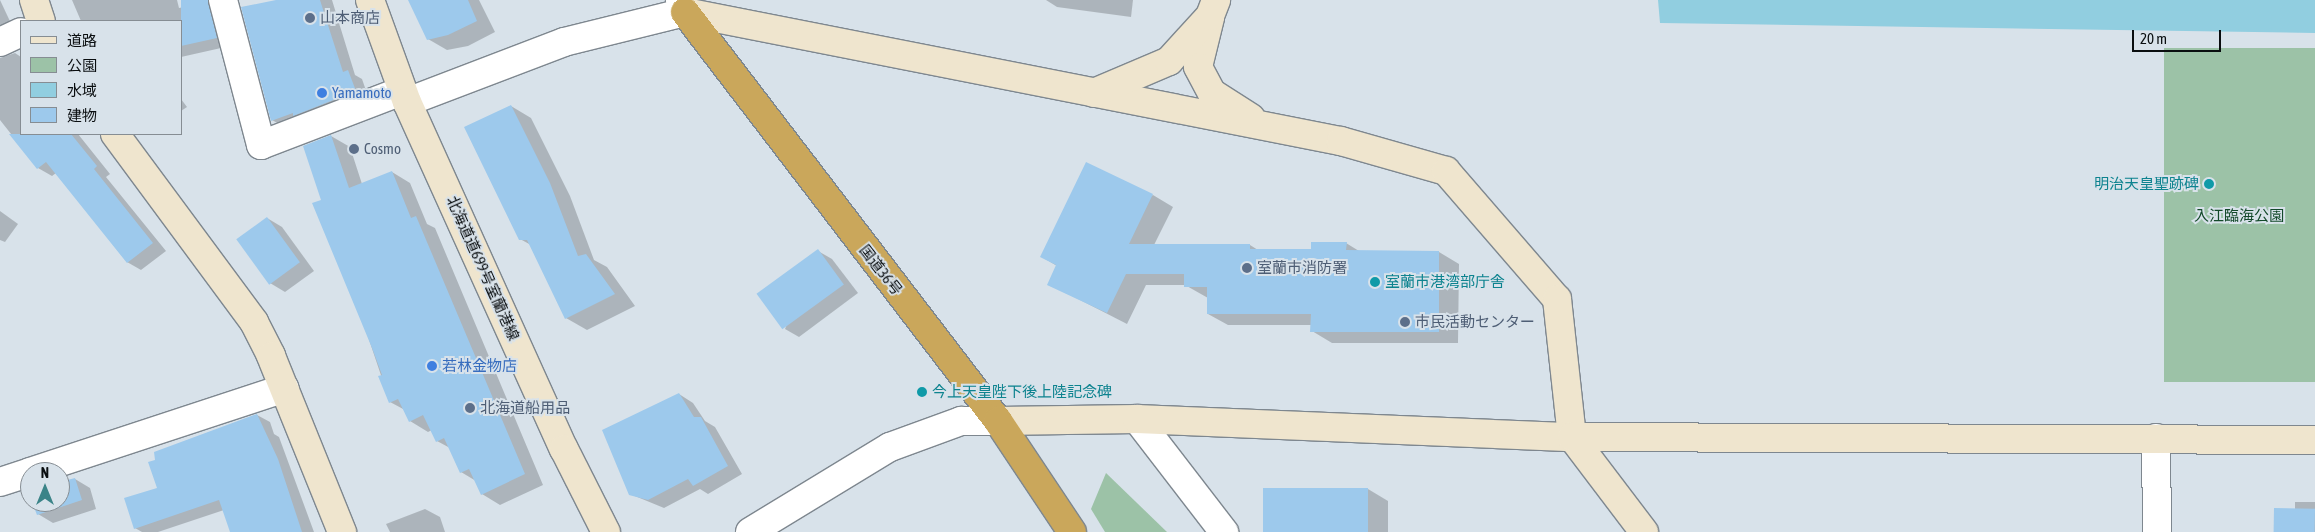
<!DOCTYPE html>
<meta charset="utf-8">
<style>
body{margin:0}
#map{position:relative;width:2315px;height:532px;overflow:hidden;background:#d8e2ea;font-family:"Asap Condensed","Noto Sans JP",sans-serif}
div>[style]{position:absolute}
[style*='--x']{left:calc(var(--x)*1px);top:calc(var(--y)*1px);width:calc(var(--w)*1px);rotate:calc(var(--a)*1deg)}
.green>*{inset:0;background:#9cc2a7;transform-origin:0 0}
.water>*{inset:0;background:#91cee0}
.shadow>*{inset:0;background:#0003}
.building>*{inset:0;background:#9dc9ec;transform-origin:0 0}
.roads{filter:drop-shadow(1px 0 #7e878f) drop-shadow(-1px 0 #7e878f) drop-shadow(0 1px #7e878f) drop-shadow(0 -1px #7e878f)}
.street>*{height:28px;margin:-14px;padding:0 14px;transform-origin:14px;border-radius:14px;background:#fff}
.secondary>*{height:28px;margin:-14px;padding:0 14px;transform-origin:14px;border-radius:14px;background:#efe5ce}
.highway>*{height:28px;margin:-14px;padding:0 14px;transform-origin:14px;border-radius:14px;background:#caa75b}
.dots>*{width:14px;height:14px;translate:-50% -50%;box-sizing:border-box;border:2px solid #d8e2ea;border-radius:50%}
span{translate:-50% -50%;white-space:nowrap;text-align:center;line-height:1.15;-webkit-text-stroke:4px #d8e2ea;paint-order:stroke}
.service-label{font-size:15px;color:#4e5e75}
.left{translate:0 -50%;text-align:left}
.shop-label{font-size:15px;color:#366cbe}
.culture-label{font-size:15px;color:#0d838f}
.right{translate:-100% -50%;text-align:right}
.park-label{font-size:15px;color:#13492a}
.street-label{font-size:15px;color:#0a0e10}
.legend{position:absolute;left:20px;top:20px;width:162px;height:115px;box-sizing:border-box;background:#d8e2ea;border:1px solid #868d93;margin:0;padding:6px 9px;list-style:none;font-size:15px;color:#0a0e10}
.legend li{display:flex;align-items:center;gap:10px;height:25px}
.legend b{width:25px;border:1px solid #868d93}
.north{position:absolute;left:20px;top:462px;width:50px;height:50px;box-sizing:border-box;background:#d8e2ea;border:1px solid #868d93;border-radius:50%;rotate:0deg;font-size:14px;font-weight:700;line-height:20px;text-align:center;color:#0a0e10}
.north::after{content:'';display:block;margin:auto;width:18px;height:22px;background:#3b8488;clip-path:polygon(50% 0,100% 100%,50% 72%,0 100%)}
.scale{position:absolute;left:2132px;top:30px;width:89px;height:22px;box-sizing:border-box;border:2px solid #0a0e10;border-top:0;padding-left:6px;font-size:15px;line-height:18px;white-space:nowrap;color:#0a0e10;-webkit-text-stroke:4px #d8e2ea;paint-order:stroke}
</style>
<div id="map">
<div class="green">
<div style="left:2164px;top:48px;width:151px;height:334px"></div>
<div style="clip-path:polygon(1106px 473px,1167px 532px,1105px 532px,1091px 509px)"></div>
</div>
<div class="water">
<div style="clip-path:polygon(1658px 0,2315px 0,2315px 33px,1660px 23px)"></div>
</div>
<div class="shadow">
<div style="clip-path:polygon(0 0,15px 32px,0 49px)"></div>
<div style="clip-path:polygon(72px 0,177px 0,179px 8px,208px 2px,222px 10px,230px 46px,181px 57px,181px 21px,81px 21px)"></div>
<div style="clip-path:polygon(282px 0,332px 0,355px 75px,362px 79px,369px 99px,286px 128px,272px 120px)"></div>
<div style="clip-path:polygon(410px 0,479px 0,495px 32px,468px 46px,447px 50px,428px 39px)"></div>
<div style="clip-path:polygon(1046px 0,1133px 0,1131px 17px,1057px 7px)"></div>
<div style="clip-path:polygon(15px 53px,21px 57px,21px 134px,78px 134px,110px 174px,106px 177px,166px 251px,141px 270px,127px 262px,56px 173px,52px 176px,38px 168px,0 120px,0 58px)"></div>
<div style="clip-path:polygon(181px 99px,187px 107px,181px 111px)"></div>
<div style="clip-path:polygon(511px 106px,531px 118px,570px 196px,594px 260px,607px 267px,635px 306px,587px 330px,566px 318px,531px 245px,520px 239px)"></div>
<div style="clip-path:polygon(331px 136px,350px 147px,362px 184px,392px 172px,410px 183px,427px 224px,435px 228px,543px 485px,500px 505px,482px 494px,476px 481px,461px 472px,450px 448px,437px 441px,432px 430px,428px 432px,410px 421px,405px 410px,390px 402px,322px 200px)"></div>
<div style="clip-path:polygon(1153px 195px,1173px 207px,1154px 245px,1250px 245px,1258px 250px,1312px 250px,1346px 243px,1359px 251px,1439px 252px,1459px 264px,1458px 343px,1332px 343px,1312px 331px,1312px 325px,1228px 325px,1208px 314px,1208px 298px,1185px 285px,1146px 285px,1127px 324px,1049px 284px,1057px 266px,1042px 257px)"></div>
<div style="clip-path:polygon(0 211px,18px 224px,5px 242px,0 240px)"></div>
<div style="clip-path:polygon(267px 218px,282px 227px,314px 271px,285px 292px,270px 283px)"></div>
<div style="clip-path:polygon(818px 251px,832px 259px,858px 293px,799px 337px,785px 329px)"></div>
<div style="clip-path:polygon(679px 394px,693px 403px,705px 421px,715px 427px,742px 474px,708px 494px,700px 489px,664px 508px,630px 494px)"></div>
<div style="clip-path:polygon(257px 415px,270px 422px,274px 434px,279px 437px,314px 532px,231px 532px,224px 510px,158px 532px,142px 532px,135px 528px,158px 489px)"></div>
<div style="clip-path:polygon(75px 479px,90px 488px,96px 509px,53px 523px,38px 514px,34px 502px,60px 502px,60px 484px)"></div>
<div style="clip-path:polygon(1368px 489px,1388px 501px,1388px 532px,1265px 532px)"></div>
<div style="clip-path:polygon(2295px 502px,2315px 502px,2315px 532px,2275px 532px,2295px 510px)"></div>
<div style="clip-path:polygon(425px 509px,440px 517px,445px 532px,390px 532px,386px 524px)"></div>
</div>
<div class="building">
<div style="clip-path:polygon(181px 0,208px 0,217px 38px,181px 46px)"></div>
<div style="clip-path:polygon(276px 0,320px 0,343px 72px,348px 70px,356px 91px,293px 116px,293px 113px,271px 121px,241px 7px)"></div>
<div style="clip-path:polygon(408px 0,468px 0,477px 21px,448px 35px,427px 40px)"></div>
<div style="clip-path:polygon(511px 105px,550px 183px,578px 256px,586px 254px,615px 294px,565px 319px,527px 240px,519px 240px,464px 127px)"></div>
<div style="clip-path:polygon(9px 134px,71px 134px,97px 166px,94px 169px,153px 243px,127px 263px,46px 162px,37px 169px)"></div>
<div style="clip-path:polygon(331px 135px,349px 188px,392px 171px,411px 218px,416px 216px,525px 474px,481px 495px,469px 469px,460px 473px,444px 438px,436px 442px,423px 415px,409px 422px,398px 399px,389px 403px,378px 376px,382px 375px,372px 348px,312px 203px,321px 200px,303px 146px)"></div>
<div style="clip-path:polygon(1086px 162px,1153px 194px,1129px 244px,1250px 244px,1250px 249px,1311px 249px,1311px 242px,1347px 242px,1346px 250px,1439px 251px,1439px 332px,1310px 332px,1311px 314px,1207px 314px,1207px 287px,1184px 287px,1184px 274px,1126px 274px,1107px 313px,1047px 285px,1056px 265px,1040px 257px)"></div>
<div style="left:267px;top:217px;width:56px;height:38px;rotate:54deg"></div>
<div style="left:818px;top:249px;width:44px;height:76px;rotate:54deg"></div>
<div style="clip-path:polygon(679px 393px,694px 417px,701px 417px,728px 466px,693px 486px,688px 479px,648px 500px,629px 495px,602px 430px)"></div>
<div style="clip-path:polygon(257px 414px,278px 459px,302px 532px,230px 532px,219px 500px,134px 529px,124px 498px,157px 488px,148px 462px,155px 460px,154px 452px)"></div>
<div style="clip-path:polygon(75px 478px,82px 500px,37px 515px,32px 502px,60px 502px,60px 482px)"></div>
<div style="left:1263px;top:488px;width:105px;height:44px"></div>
<div style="left:2274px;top:508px;width:41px;height:24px;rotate:1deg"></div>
</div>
<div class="roads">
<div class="street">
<div style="--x:223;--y:0;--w:150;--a:75.3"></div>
<div style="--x:261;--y:145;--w:151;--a:-21"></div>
<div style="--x:0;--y:42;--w:23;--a:-25"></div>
<div style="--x:407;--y:102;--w:168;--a:-20.9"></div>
<div style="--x:564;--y:42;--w:125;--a:-13.9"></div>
<div style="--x:685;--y:12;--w:13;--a:-113"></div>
<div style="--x:1137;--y:419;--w:143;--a:52.4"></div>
<div style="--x:2156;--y:438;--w:94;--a:89.4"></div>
<div style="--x:30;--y:472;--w:268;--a:-18.2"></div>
<div style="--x:0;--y:482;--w:32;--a:-18"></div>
<div style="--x:750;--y:532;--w:164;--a:-31.3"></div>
<div style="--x:890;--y:447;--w:76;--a:-20.1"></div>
<div style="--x:961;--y:421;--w:37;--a:0"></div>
</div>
<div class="secondary">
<div style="--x:34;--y:0;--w:22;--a:72"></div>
<div style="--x:370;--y:0;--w:109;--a:70.1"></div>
<div style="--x:407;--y:102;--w:381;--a:65.7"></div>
<div style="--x:564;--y:449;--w:93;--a:63.2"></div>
<div style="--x:685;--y:12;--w:669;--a:11.13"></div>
<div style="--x:1341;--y:141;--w:109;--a:15.9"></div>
<div style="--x:1446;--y:171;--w:169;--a:49.1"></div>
<div style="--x:1557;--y:299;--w:139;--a:83.8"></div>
<div style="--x:1572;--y:437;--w:119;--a:52.8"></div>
<div style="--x:1210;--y:18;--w:50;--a:103.8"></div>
<div style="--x:1198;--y:67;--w:30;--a:62"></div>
<div style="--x:1212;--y:93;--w:46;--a:32.7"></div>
<div style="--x:1094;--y:93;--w:82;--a:-23.1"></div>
<div style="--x:1169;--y:61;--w:61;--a:-47.7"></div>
<div style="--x:1210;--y:16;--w:17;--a:-69"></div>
<div style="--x:115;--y:134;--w:234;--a:53.5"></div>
<div style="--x:254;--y:322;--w:38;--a:63"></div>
<div style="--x:271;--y:356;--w:190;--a:68"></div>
<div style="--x:998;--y:421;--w:139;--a:-0.8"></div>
<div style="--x:1137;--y:419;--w:435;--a:2.4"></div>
<div style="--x:1572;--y:437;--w:743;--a:0.23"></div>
</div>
<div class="highway">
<div style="--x:685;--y:12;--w:515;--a:52.57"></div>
<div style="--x:998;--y:421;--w:133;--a:56.3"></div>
</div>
</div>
<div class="dots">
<div style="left:310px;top:18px;background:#5c6f8a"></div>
<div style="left:322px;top:93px;background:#3f7fe0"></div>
<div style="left:354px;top:149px;background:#5c6f8a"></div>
<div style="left:2209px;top:184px;background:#0f9aa8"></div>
<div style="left:1247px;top:268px;background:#5c6f8a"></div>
<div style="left:1375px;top:282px;background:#0f9aa8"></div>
<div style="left:1405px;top:322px;background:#5c6f8a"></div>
<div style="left:432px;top:366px;background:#3f7fe0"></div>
<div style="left:922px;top:392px;background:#0f9aa8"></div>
<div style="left:470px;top:408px;background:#5c6f8a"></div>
</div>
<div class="service-label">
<span class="left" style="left:320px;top:18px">山本商店</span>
<span class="left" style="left:364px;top:149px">Cosmo</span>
<span class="left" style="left:1257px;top:268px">室蘭市消防署</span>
<span class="left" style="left:1415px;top:322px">市民活動センター</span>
<span class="left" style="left:480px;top:408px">北海道船用品</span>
</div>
<div class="shop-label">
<span class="left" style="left:332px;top:93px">Yamamoto</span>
<span class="left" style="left:442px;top:366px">若林金物店</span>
</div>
<div class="culture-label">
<span class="right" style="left:2199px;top:184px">明治天皇聖跡碑</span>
<span class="left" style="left:1385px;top:282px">室蘭市港湾部庁舎</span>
<span class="left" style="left:932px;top:392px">今上天皇陛下後上陸記念碑</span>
</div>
<div class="park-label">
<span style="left:2239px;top:216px">入江臨海公園</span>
</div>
<div class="street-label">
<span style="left:483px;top:268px;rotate:66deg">北海道道699号室蘭港線</span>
<span style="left:881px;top:270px;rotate:52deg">国道36号</span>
</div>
<ul class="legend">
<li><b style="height:6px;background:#efe5ce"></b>道路</li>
<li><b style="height:14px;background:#9cc2a7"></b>公園</li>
<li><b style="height:14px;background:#91cee0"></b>水域</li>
<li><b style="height:14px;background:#9dc9ec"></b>建物</li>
</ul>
<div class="north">N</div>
<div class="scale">20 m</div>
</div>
